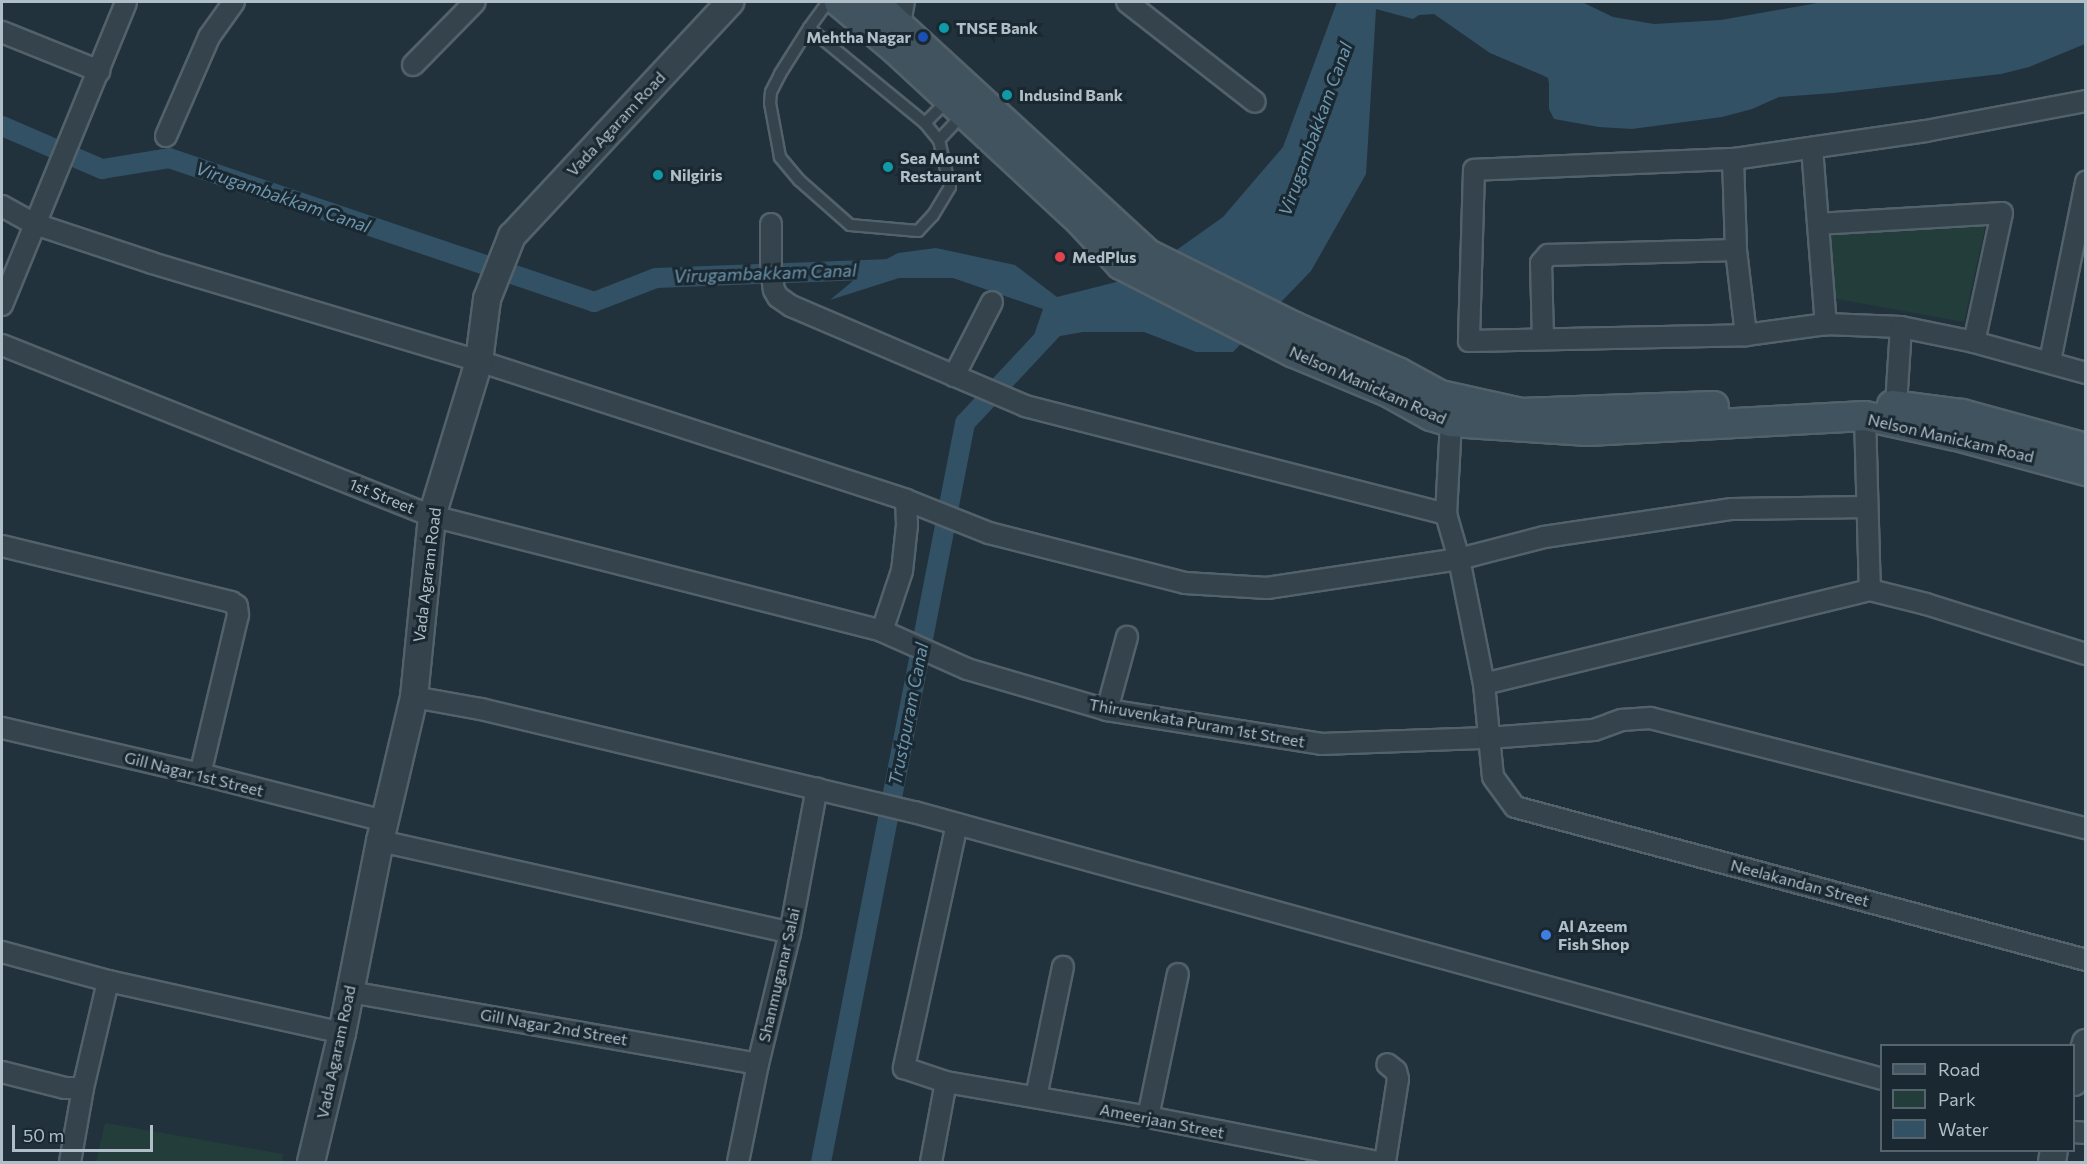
<!DOCTYPE html>
<style>
body{margin:0}
#map{position:relative;width:2087px;height:1164px;overflow:hidden;background:#21323c;font-family:Commissioner,sans-serif}
div>[style]{position:absolute}
[style*='--x']{left:calc(var(--x)*1px);top:calc(var(--y)*1px);width:calc(var(--w)*1px);rotate:calc(var(--a)*1deg)}
.green>*{inset:0;background:#233d3b}
.water>*{inset:0;background:#335165}
.canal>*{height:20px;margin:-10px;padding:0 10px;transform-origin:10px;border-radius:10px;background:#335165}
.roads{filter:drop-shadow(2px 0 #53616a) drop-shadow(-2px 0 #53616a) drop-shadow(0 2px #53616a) drop-shadow(0 -2px #53616a)}
.service>*{height:10px;margin:-5px;padding:0 5px;transform-origin:5px;border-radius:5px;background:#35434c}
.minor>*{height:20px;margin:-10px;padding:0 10px;transform-origin:10px;border-radius:10px;background:#35434c}
.tertiary>*{height:26px;margin:-13px;padding:0 13px;transform-origin:13px;border-radius:13px;background:#35434c}
.secondary>*{height:28px;margin:-14px;padding:0 14px;transform-origin:14px;border-radius:14px;background:#425360}
.dots>*{width:16px;height:16px;translate:-50% -50%;box-sizing:border-box;border:3px solid #1a2831;border-radius:50%}
span{translate:-50% -50%;white-space:nowrap;text-align:center;line-height:1.15;-webkit-text-stroke:6px #1a2831;paint-order:stroke}
.poi-label{font-size:16px;color:#b0bec8;font-weight:700}
.left{translate:0 -50%;text-align:left}
.right{translate:-100% -50%;text-align:right}
.street-label{font-size:16px;color:#b0bec8}
.water-label{font-size:18px;color:#6e96ae;font-style:italic}
.frame{position:absolute;inset:0;border:3px solid #b0bec8;pointer-events:none}
.legend{position:absolute;left:1880px;top:1044px;width:195px;height:108px;box-sizing:border-box;background:#1a2831;border:2px solid #56646d;margin:0;padding:8px 10px;list-style:none;font-size:18px;color:#b0bec8}
.legend li{display:flex;align-items:center;gap:12px;height:30px}
.legend b{width:30px;border:2px solid #56646d}
.scale{position:absolute;left:12px;top:1125px;width:141px;height:27px;box-sizing:border-box;border:3px solid #b0bec8;border-top:0;padding-left:8px;font-size:18px;line-height:21px;white-space:nowrap;color:#b0bec8;-webkit-text-stroke:4px #1a2831;paint-order:stroke}
</style>
<div id="map">
<div class="green">
<div style="clip-path:polygon(1987px 219px,1964px 322px,1832px 298px,1829px 225px)"></div>
<div style="clip-path:polygon(105px 1123px,283px 1154px,282px 1162px,96px 1162px)"></div>
</div>
<div class="water">
<div style="clip-path:polygon(1337px 2px,1582px 2px,1613px 17px,1654px 24px,1721px 20px,1823px 2px,2085px 2px,2085px 44px,2029px 67px,2001px 74px,1833px 93px,1779px 97px,1752px 109px,1722px 117px,1632px 129px,1599px 127px,1554px 119px,1549px 109px,1549px 84px,1548px 78px,1542px 75px,1490px 53px,1434px 14px,1419px 15px,1413px 19px,1376px 9px,1366px 174px,1311px 271px,1233px 352px,1196px 352px,1144px 332px,1083px 332px,1032px 341px,1043px 309px,953px 278px,899px 278px,830px 300px,866px 270px,898px 253px,936px 248px,1015px 265px,1057px 297px,1140px 276px,1223px 217px,1283px 147px)"></div>
</div>
<div class="canal">
<div style="--x:2;--y:126;--w:109;--a:23.3"></div>
<div style="--x:102;--y:169;--w:68;--a:-9.3"></div>
<div style="--x:169;--y:158;--w:449;--a:18.7"></div>
<div style="--x:594;--y:302;--w:66;--a:-21.2"></div>
<div style="--x:656;--y:278;--w:235;--a:-2.2"></div>
<div style="--x:821;--y:1162;--w:753;--a:-78.97"></div>
<div style="--x:965;--y:423;--w:141;--a:-47"></div>
</div>
<div class="roads">
<div class="service">
<div style="--x:809;--y:28;--w:150;--a:39.3"></div>
<div style="--x:925;--y:123;--w:22;--a:51"></div>
<div style="--x:939;--y:140;--w:48;--a:76.8"></div>
<div style="--x:950;--y:187;--w:33;--a:121"></div>
<div style="--x:933;--y:215;--w:22;--a:133"></div>
<div style="--x:918;--y:231;--w:68;--a:-175"></div>
<div style="--x:850;--y:225;--w:68;--a:-138.6"></div>
<div style="--x:799;--y:180;--w:30;--a:-130"></div>
<div style="--x:780;--y:157;--w:55;--a:-100.5"></div>
<div style="--x:770;--y:103;--w:11;--a:-85"></div>
<div style="--x:771;--y:92;--w:20;--a:-63"></div>
<div style="--x:780;--y:74;--w:54;--a:-57.8"></div>
<div style="--x:809;--y:28;--w:32;--a:-54"></div>
<div style="--x:925;--y:123;--w:33;--a:-45"></div>
<div style="--x:939;--y:140;--w:35;--a:-47"></div>
</div>
<div class="minor">
<div style="--x:1127;--y:2;--w:162;--a:38"></div>
<div style="--x:2;--y:32;--w:105;--a:21.9"></div>
<div style="--x:898;--y:35;--w:34;--a:-80"></div>
<div style="--x:413;--y:65;--w:88;--a:-45.5"></div>
<div style="--x:2086;--y:101;--w:163;--a:169.4"></div>
<div style="--x:1926;--y:131;--w:195;--a:171.7"></div>
<div style="--x:1733;--y:159;--w:259;--a:177.6"></div>
<div style="--x:1474;--y:170;--w:171;--a:91.7"></div>
<div style="--x:1469;--y:341;--w:277;--a:-1.2"></div>
<div style="--x:1746;--y:335;--w:81;--a:-7.8"></div>
<div style="--x:1826;--y:324;--w:75;--a:2.3"></div>
<div style="--x:1901;--y:327;--w:75;--a:11.6"></div>
<div style="--x:1974;--y:342;--w:116;--a:15.5"></div>
<div style="--x:166;--y:136;--w:108;--a:-66.5"></div>
<div style="--x:209;--y:37;--w:43;--a:-54.5"></div>
<div style="--x:1812;--y:148;--w:177;--a:85.5"></div>
<div style="--x:1733;--y:159;--w:91;--a:88.1"></div>
<div style="--x:1736;--y:250;--w:86;--a:83.3"></div>
<div style="--x:2;--y:206;--w:38;--a:29"></div>
<div style="--x:35;--y:224;--w:123;--a:18.4"></div>
<div style="--x:152;--y:263;--w:341;--a:16.7"></div>
<div style="--x:479;--y:361;--w:449;--a:18"></div>
<div style="--x:906;--y:500;--w:89;--a:21.7"></div>
<div style="--x:989;--y:533;--w:202;--a:14.3"></div>
<div style="--x:1185;--y:583;--w:82;--a:3.5"></div>
<div style="--x:1267;--y:588;--w:194;--a:-8.6"></div>
<div style="--x:1459;--y:559;--w:88;--a:-14.5"></div>
<div style="--x:1544;--y:537;--w:190;--a:-8.5"></div>
<div style="--x:1732;--y:509;--w:135;--a:-0.8"></div>
<div style="--x:771;--y:224;--w:43;--a:90"></div>
<div style="--x:771;--y:267;--w:23;--a:83"></div>
<div style="--x:774;--y:290;--w:8;--a:60"></div>
<div style="--x:778;--y:297;--w:16;--a:35"></div>
<div style="--x:791;--y:306;--w:254;--a:23.1"></div>
<div style="--x:1025;--y:406;--w:435;--a:14.4"></div>
<div style="--x:1818;--y:224;--w:184;--a:-3.4"></div>
<div style="--x:2002;--y:213;--w:132;--a:102.2"></div>
<div style="--x:2;--y:305;--w:327;--a:-67.7"></div>
<div style="--x:1543;--y:339;--w:76;--a:-91.5"></div>
<div style="--x:1541;--y:263;--w:11;--a:-49"></div>
<div style="--x:1548;--y:255;--w:188;--a:-1.5"></div>
<div style="--x:2;--y:345;--w:463;--a:21.7"></div>
<div style="--x:432;--y:516;--w:464;--a:14.3"></div>
<div style="--x:882;--y:631;--w:93;--a:24.1"></div>
<div style="--x:967;--y:669;--w:146;--a:16.3"></div>
<div style="--x:1107;--y:710;--w:217;--a:9"></div>
<div style="--x:1321;--y:744;--w:167;--a:-2.1"></div>
<div style="--x:1488;--y:738;--w:106;--a:-4.3"></div>
<div style="--x:1594;--y:730;--w:30;--a:-20"></div>
<div style="--x:1622;--y:720;--w:28;--a:-4"></div>
<div style="--x:1650;--y:718;--w:450;--a:14.2"></div>
<div style="--x:2050;--y:361;--w:183;--a:-78.6"></div>
<div style="--x:954;--y:376;--w:83;--a:-62.8"></div>
<div style="--x:1896;--y:405;--w:78;--a:-86.3"></div>
<div style="--x:1865;--y:416;--w:174;--a:88.4"></div>
<div style="--x:1451;--y:422;--w:92;--a:93.1"></div>
<div style="--x:1446;--y:514;--w:47;--a:73.9"></div>
<div style="--x:1459;--y:559;--w:127;--a:78.7"></div>
<div style="--x:1484;--y:684;--w:93;--a:84.5"></div>
<div style="--x:1493;--y:777;--w:37;--a:54"></div>
<div style="--x:1515;--y:807;--w:591;--a:15"></div>
<div style="--x:2;--y:546;--w:236;--a:13.7"></div>
<div style="--x:231;--y:602;--w:7;--a:34"></div>
<div style="--x:237;--y:606;--w:9;--a:84"></div>
<div style="--x:238;--y:615;--w:163;--a:103.4"></div>
<div style="--x:882;--y:631;--w:63;--a:-71.6"></div>
<div style="--x:902;--y:571;--w:46;--a:-83.8"></div>
<div style="--x:907;--y:525;--w:25;--a:-92"></div>
<div style="--x:1484;--y:684;--w:397;--a:-13.7"></div>
<div style="--x:1870;--y:590;--w:58;--a:14"></div>
<div style="--x:1926;--y:604;--w:168;--a:17.4"></div>
<div style="--x:414;--y:697;--w:68;--a:10.2"></div>
<div style="--x:481;--y:709;--w:445;--a:13.4"></div>
<div style="--x:914;--y:812;--w:1004;--a:15.42"></div>
<div style="--x:1107;--y:710;--w:76;--a:-74.7"></div>
<div style="--x:2;--y:728;--w:203;--a:13.1"></div>
<div style="--x:200;--y:774;--w:191;--a:14.3"></div>
<div style="--x:957;--y:824;--w:250;--a:102.3"></div>
<div style="--x:904;--y:1068;--w:44;--a:18.4"></div>
<div style="--x:946;--y:1082;--w:205;--a:9.8"></div>
<div style="--x:1148;--y:1117;--w:233;--a:11.1"></div>
<div style="--x:380;--y:841;--w:420;--a:12.6"></div>
<div style="--x:2;--y:952;--w:110;--a:15.3"></div>
<div style="--x:108;--y:981;--w:240;--a:12.5"></div>
<div style="--x:350;--y:992;--w:414;--a:10"></div>
<div style="--x:2;--y:1072;--w:65;--a:14.3"></div>
<div style="--x:65;--y:1088;--w:18;--a:0"></div>
<div style="--x:1036;--y:1097;--w:133;--a:-78.3"></div>
<div style="--x:1148;--y:1117;--w:146;--a:-78.2"></div>
<div style="--x:2074;--y:1132;--w:12;--a:5"></div>
<div style="--x:70;--y:1162;--w:75;--a:-80"></div>
<div style="--x:83;--y:1088;--w:110;--a:-76.8"></div>
<div style="--x:738;--y:1162;--w:100;--a:-78.5"></div>
<div style="--x:758;--y:1064;--w:135;--a:-76.3"></div>
<div style="--x:790;--y:933;--w:147;--a:-79.5"></div>
<div style="--x:931;--y:1162;--w:81;--a:-79.4"></div>
<div style="--x:1385;--y:1162;--w:84;--a:-81.1"></div>
<div style="--x:1398;--y:1079;--w:8;--a:-104"></div>
<div style="--x:1396;--y:1071;--w:11;--a:-142"></div>
</div>
<div class="tertiary">
<div style="--x:2074;--y:1082;--w:41;--a:-72.9"></div>
<div style="--x:311;--y:1162;--w:133;--a:-76.5"></div>
<div style="--x:342;--y:1033;--w:196;--a:-78.8"></div>
<div style="--x:380;--y:841;--w:148;--a:-76.7"></div>
<div style="--x:414;--y:697;--w:182;--a:-84.3"></div>
<div style="--x:432;--y:516;--w:162;--a:-73.1"></div>
<div style="--x:479;--y:361;--w:63;--a:-82.6"></div>
<div style="--x:487;--y:299;--w:68;--a:-68.4"></div>
<div style="--x:512;--y:236;--w:320;--a:-47"></div>
<div style="--x:2052;--y:1162;--w:12;--a:-81"></div>
</div>
<div class="secondary">
<div style="--x:839;--y:2;--w:75;--a:40.1"></div>
<div style="--x:896;--y:50;--w:251;--a:42.9"></div>
<div style="--x:1080;--y:221;--w:60;--a:47"></div>
<div style="--x:1121;--y:265;--w:192;--a:27"></div>
<div style="--x:1292;--y:352;--w:104;--a:22.6"></div>
<div style="--x:1388;--y:392;--w:49;--a:29.2"></div>
<div style="--x:1431;--y:416;--w:21;--a:17"></div>
<div style="--x:1451;--y:422;--w:137;--a:3.8"></div>
<div style="--x:1588;--y:431;--w:277;--a:-3.1"></div>
<div style="--x:1865;--y:416;--w:93;--a:12.4"></div>
<div style="--x:1956;--y:436;--w:135;--a:15.1"></div>
<div style="--x:874;--y:2;--w:372;--a:42.6"></div>
<div style="--x:1148;--y:254;--w:162;--a:26.4"></div>
<div style="--x:1293;--y:326;--w:115;--a:23.7"></div>
<div style="--x:1398;--y:372;--w:48;--a:28.7"></div>
<div style="--x:1440;--y:395;--w:83;--a:12.5"></div>
<div style="--x:1521;--y:413;--w:193;--a:-2.1"></div>
<div style="--x:1892;--y:405;--w:71;--a:7.3"></div>
<div style="--x:1962;--y:414;--w:129;--a:15.3"></div>
</div>
</div>
<div class="dots">
<div style="left:944px;top:28px;background:#0f9aa8"></div>
<div style="left:923px;top:37px;background:#1a4fb4"></div>
<div style="left:1007px;top:95px;background:#0f9aa8"></div>
<div style="left:888px;top:167px;background:#0f9aa8"></div>
<div style="left:658px;top:175px;background:#0f9aa8"></div>
<div style="left:1060px;top:257px;background:#e0444e"></div>
<div style="left:1546px;top:935px;background:#3f7fe0"></div>
</div>
<div class="poi-label">
<span class="left" style="left:956px;top:28px">TNSE Bank</span>
<span class="right" style="left:911px;top:37px">Mehtha Nagar</span>
<span class="left" style="left:1019px;top:95px">Indusind Bank</span>
<span class="left" style="left:900px;top:167px">Sea Mount<br>Restaurant</span>
<span class="left" style="left:670px;top:175px">Nilgiris</span>
<span class="left" style="left:1072px;top:257px">MedPlus</span>
<span class="left" style="left:1558px;top:935px">Al Azeem<br>Fish Shop</span>
</div>
<div class="street-label">
<span style="left:616px;top:124px;rotate:-47deg">Vada Agaram Road</span>
<span style="left:1368px;top:385px;rotate:24deg">Nelson Manickam Road</span>
<span style="left:1951px;top:438px;rotate:13deg">Nelson Manickam Road</span>
<span style="left:382px;top:496px;rotate:22deg">1st Street</span>
<span style="left:427px;top:575px;rotate:-83deg">Vada Agaram Road</span>
<span style="left:1197px;top:723px;rotate:10deg">Thiruvenkata Puram 1st Street</span>
<span style="left:194px;top:774px;rotate:14deg">Gill Nagar 1st Street</span>
<span style="left:1800px;top:883px;rotate:15deg">Neelakandan Street</span>
<span style="left:779px;top:975px;rotate:-77deg">Shanmuganar Salai</span>
<span style="left:554px;top:1027px;rotate:10deg">Gill Nagar 2nd Street</span>
<span style="left:336px;top:1052px;rotate:-78deg">Vada Agaram Road</span>
<span style="left:1162px;top:1121px;rotate:11deg">Ameerjaan Street</span>
</div>
<div class="water-label">
<span style="left:1315px;top:129px;rotate:-70deg">Virugambakkam Canal</span>
<span style="left:283px;top:197px;rotate:19deg">Virugambakkam Canal</span>
<span style="left:765px;top:273px;rotate:-2deg">Virugambakkam Canal</span>
<span style="left:908px;top:714px;rotate:-79deg">Trustpuram Canal</span>
</div>
<div class="frame"></div>
<ul class="legend">
<li><b style="height:8px;background:#425360"></b>Road</li>
<li><b style="height:16px;background:#233d3b"></b>Park</li>
<li><b style="height:16px;background:#335165"></b>Water</li>
</ul>
<div class="scale">50 m</div>
</div>
